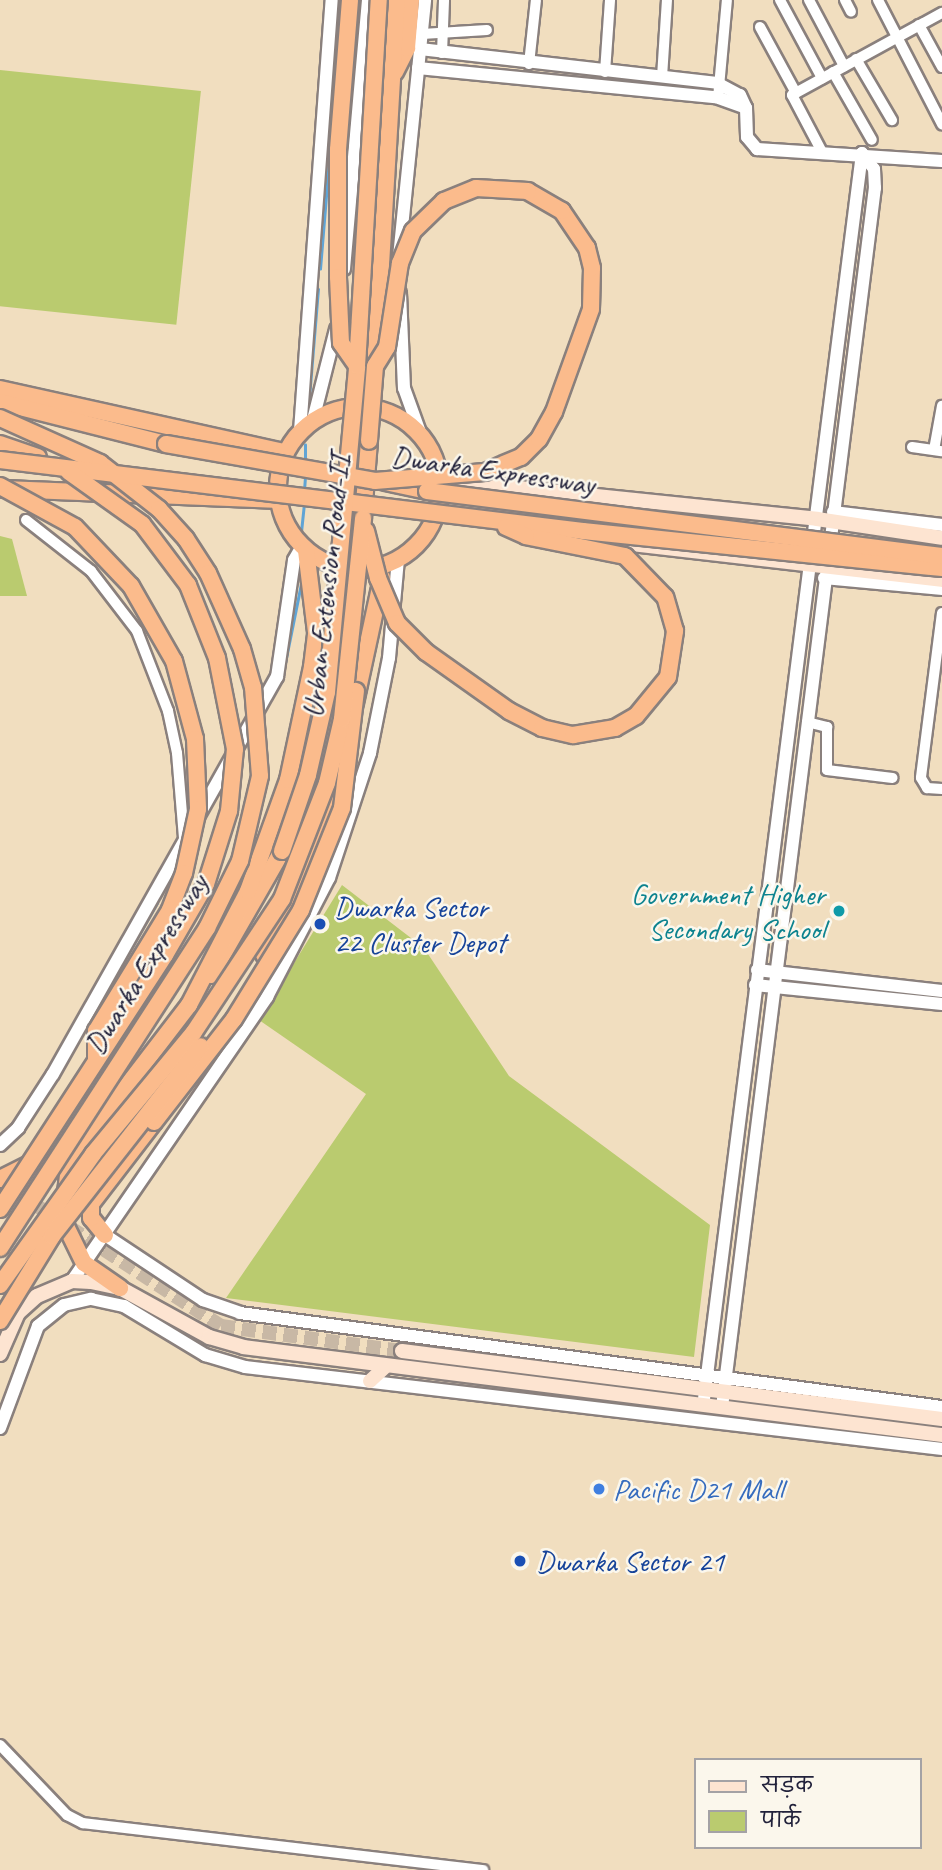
<!DOCTYPE html>
<meta charset="utf-8">
<style>
body{margin:0}
#map{position:relative;width:942px;height:1870px;overflow:hidden;background:#f1debf;font-family:Caveat,"Playpen Sans Deva",sans-serif}
div>[style]{position:absolute}
[style*='--x']{left:calc(var(--x)*1px);top:calc(var(--y)*1px);width:calc(var(--w)*1px);rotate:calc(var(--a)*1deg)}
.green>*{inset:0;background:#bacb6f;transform-origin:0 0}
.stream>*{height:2.5px;margin:-1.25px;padding:0 1.25px;transform-origin:1.25px;border-radius:1.25px;background:#5fa4d5}
.secondary-tunnel>*{height:14px;margin-top:-7px;transform-origin:0;background:repeating-linear-gradient(90deg,#c8b8a5 0 14px,transparent 0 21px)}
.roads{filter:drop-shadow(2px 0 #8a807d) drop-shadow(-2px 0 #8a807d) drop-shadow(0 2px #8a807d) drop-shadow(0 -2px #8a807d)}
.minor>*{height:10px;margin:-5px;padding:0 5px;transform-origin:5px;border-radius:5px;background:#fff}
.tertiary>*{height:12px;margin:-6px;padding:0 6px;transform-origin:6px;border-radius:6px;background:#fff}
.secondary>*{height:14px;margin:-7px;padding:0 7px;transform-origin:7px;border-radius:7px;background:#fde4d1}
.trunk>*{height:16px;margin:-8px;padding:0 8px;transform-origin:8px;border-radius:8px;background:#fbbb8c}
.trunk>.ring{margin:-8px;padding:0;box-sizing:content-box;background:none;border:16px solid #fbbb8c;border-radius:50%}
.bridges{filter:drop-shadow(2px 0 #8a807d) drop-shadow(-2px 0 #8a807d) drop-shadow(0 2px #8a807d) drop-shadow(0 -2px #8a807d)}
.trunk-bridge>*{height:16px;margin:-8px;padding:0 8px;transform-origin:8px;border-radius:8px;background:#fbbb8c}
.dots>*{width:19px;height:19px;translate:-50% -50%;box-sizing:border-box;border:4px solid #fbf7ec;border-radius:50%}
span{translate:-50% -50%;white-space:nowrap;text-align:center;line-height:1.15;-webkit-text-stroke:5px #fbf7ec;paint-order:stroke}
.street-label{font-size:30px;color:#22223b}
.culture-label{font-size:30px;color:#0d838f}
.right{translate:-100% -50%;text-align:right}
.transit-label{font-size:30px;color:#164399}
.left{translate:0 -50%;text-align:left}
.shop-label{font-size:30px;color:#366cbe}
.legend{position:absolute;left:694px;top:1758px;width:228px;height:91px;box-sizing:border-box;background:#fbf7ec;border:2px solid #a4a2a5;margin:0;padding:9px 12px;list-style:none;font-size:21px;color:#22223b}
.legend li{display:flex;align-items:center;gap:14px;height:35px}
.legend b{width:35px;border:2px solid #a4a2a5}
</style>
<div id="map">
<div class="green">
<div style="left:0;top:70px;width:202px;height:235px;rotate:6deg"></div>
<div style="clip-path:polygon(0 536px,12px 539px,27px 596px,0 596px)"></div>
<div style="clip-path:polygon(342px 885px,424px 948px,509px 1076px,710px 1225px,694px 1357px,226px 1298px,366px 1094px,259px 1020px)"></div>
</div>
<div class="stream">
<div style="--x:320;--y:269;--w:172;--a:-85.3"></div>
<div style="--x:309;--y:398;--w:109;--a:-85.3"></div>
<div style="--x:305;--y:463;--w:18;--a:-90"></div>
<div style="--x:304;--y:491;--w:15;--a:-86"></div>
<div style="--x:301;--y:532;--w:28;--a:-84"></div>
<div style="--x:283;--y:673;--w:91;--a:-78.6"></div>
<div style="--x:100;--y:1003;--w:115;--a:-60.3"></div>
</div>
<div class="secondary-tunnel">
<div style="--x:0;--y:1196;--w:35;--a:13"></div>
<div style="--x:34;--y:1204;--w:223;--a:33.1"></div>
<div style="--x:221;--y:1326;--w:183;--a:7.9"></div>
</div>
<div class="roads">
<div class="minor">
<div style="--x:780;--y:0;--w:89;--a:61.7"></div>
<div style="--x:809;--y:0;--w:75;--a:62.1"></div>
<div style="--x:845;--y:0;--w:13;--a:63"></div>
<div style="--x:878;--y:0;--w:140;--a:62.7"></div>
<div style="--x:919;--y:25;--w:48;--a:61.3"></div>
<div style="--x:760;--y:27;--w:75;--a:61.4"></div>
<div style="--x:422;--y:34;--w:65;--a:-3.5"></div>
<div style="--x:442;--y:53;--w:53;--a:-87.8"></div>
<div style="--x:856;--y:59;--w:71;--a:59.5"></div>
<div style="--x:529;--y:64;--w:64;--a:-83.8"></div>
<div style="--x:605;--y:72;--w:72;--a:-86"></div>
<div style="--x:833;--y:72;--w:78;--a:60.2"></div>
<div style="--x:662;--y:77;--w:77;--a:-86.3"></div>
<div style="--x:718;--y:98;--w:98;--a:-84.8"></div>
<div style="--x:821;--y:150;--w:62;--a:-117.8"></div>
<div style="--x:792;--y:95;--w:171;--a:-28.7"></div>
<div style="--x:912;--y:447;--w:30;--a:8"></div>
<div style="--x:934;--y:450;--w:45;--a:-79.7"></div>
<div style="--x:26;--y:520;--w:83;--a:38.1"></div>
<div style="--x:91;--y:571;--w:76;--a:52.5"></div>
<div style="--x:137;--y:631;--w:86;--a:68.8"></div>
<div style="--x:168;--y:711;--w:43;--a:77.9"></div>
<div style="--x:177;--y:753;--w:86;--a:85.3"></div>
<div style="--x:942;--y:613;--w:166;--a:97.3"></div>
<div style="--x:921;--y:778;--w:12;--a:59"></div>
<div style="--x:927;--y:788;--w:15;--a:4"></div>
<div style="--x:807;--y:722;--w:21;--a:14"></div>
<div style="--x:827;--y:727;--w:43;--a:90"></div>
<div style="--x:827;--y:770;--w:66;--a:6.9"></div>
<div style="--x:0;--y:1745;--w:97;--a:46.3"></div>
<div style="--x:67;--y:1815;--w:18;--a:27"></div>
<div style="--x:83;--y:1823;--w:403;--a:6.7"></div>
</div>
<div class="tertiary">
<div style="--x:420;--y:49;--w:299;--a:6.5"></div>
<div style="--x:717;--y:83;--w:26;--a:28"></div>
<div style="--x:740;--y:95;--w:14;--a:65"></div>
<div style="--x:746;--y:108;--w:29;--a:88"></div>
<div style="--x:747;--y:137;--w:16;--a:50"></div>
<div style="--x:757;--y:149;--w:185;--a:3.7"></div>
<div style="--x:418;--y:68;--w:299;--a:5.6"></div>
<div style="--x:716;--y:97;--w:32;--a:20"></div>
<div style="--x:399;--y:257;--w:258;--a:-84.2"></div>
<div style="--x:344;--y:269;--w:270;--a:-84.9"></div>
<div style="--x:400;--y:293;--w:95;--a:87.6"></div>
<div style="--x:404;--y:388;--w:53;--a:70.2"></div>
<div style="--x:313;--y:420;--w:94;--a:-75.8"></div>
<div style="--x:300;--y:431;--w:432;--a:-85.8"></div>
<div style="--x:833;--y:512;--w:110;--a:6.8"></div>
<div style="--x:824;--y:578;--w:119;--a:5.3"></div>
<div style="--x:757;--y:970;--w:186;--a:6.5"></div>
<div style="--x:755;--y:985;--w:188;--a:5.8"></div>
<div style="--x:0;--y:1145;--w:25;--a:-43"></div>
<div style="--x:18;--y:1128;--w:64;--a:-57.1"></div>
<div style="--x:53;--y:1074;--w:456;--a:-60.6"></div>
<div style="--x:277;--y:677;--w:118;--a:-81.7"></div>
<div style="--x:294;--y:560;--w:16;--a:-60"></div>
<div style="--x:105;--y:1235;--w:118;--a:33.6"></div>
<div style="--x:203;--y:1300;--w:39;--a:19"></div>
<div style="--x:240;--y:1313;--w:708;--a:7.63"></div>
<div style="--x:72;--y:1281;--w:345;--a:-55.5"></div>
<div style="--x:267;--y:997;--w:134;--a:-62.5"></div>
<div style="--x:329;--y:878;--w:132;--a:-71.8"></div>
<div style="--x:370;--y:753;--w:97;--a:-78.7"></div>
<div style="--x:389;--y:658;--w:98;--a:-84.8"></div>
<div style="--x:704;--y:1399;--w:1256;--a:-82.77"></div>
<div style="--x:722;--y:1407;--w:1229;--a:-82.85"></div>
<div style="--x:875;--y:188;--w:19;--a:-93"></div>
<div style="--x:874;--y:169;--w:20;--a:-127"></div>
<div style="--x:0;--y:1428;--w:109;--a:-69.6"></div>
<div style="--x:38;--y:1326;--w:33;--a:-39"></div>
<div style="--x:64;--y:1305;--w:28;--a:-13"></div>
<div style="--x:91;--y:1299;--w:34;--a:12"></div>
<div style="--x:124;--y:1306;--w:95;--a:31.2"></div>
<div style="--x:205;--y:1355;--w:42;--a:16.7"></div>
<div style="--x:245;--y:1367;--w:702;--a:6.71"></div>
</div>
<div class="secondary">
<div style="--x:441;--y:480;--w:378;--a:5.9"></div>
<div style="--x:817;--y:519;--w:126;--a:8.6"></div>
<div style="--x:571;--y:537;--w:373;--a:6.6"></div>
<div style="--x:402;--y:1351;--w:544;--a:7.18"></div>
<div style="--x:0;--y:1354;--w:45;--a:-66.3"></div>
<div style="--x:18;--y:1313;--w:25;--a:-42"></div>
<div style="--x:37;--y:1296;--w:38;--a:-23"></div>
<div style="--x:72;--y:1281;--w:19;--a:3"></div>
<div style="--x:91;--y:1282;--w:30;--a:12"></div>
<div style="--x:120;--y:1288;--w:102;--a:28.8"></div>
<div style="--x:209;--y:1337;--w:35;--a:16"></div>
<div style="--x:243;--y:1347;--w:705;--a:7.18"></div>
<div style="--x:370;--y:1381;--w:22;--a:-43"></div>
</div>
<div class="trunk">
<div style="--x:395;--y:72;--w:27;--a:-63"></div>
<div style="--x:407;--y:48;--w:48;--a:-85.2"></div>
<div style="--x:375;--y:366;--w:367;--a:-86.6"></div>
<div style="--x:0;--y:389;--w:292;--a:12.5"></div>
<div style="--x:0;--y:402;--w:171;--a:14.2"></div>
<div class="ring" style="left:278px;top:407px;width:146px;height:146px"></div>
<div style="--x:0;--y:444;--w:40;--a:18.9"></div>
<div style="--x:385;--y:482;--w:43;--a:12.1"></div>
<div style="--x:4;--y:489;--w:274;--a:2.3"></div>
<div style="--x:363;--y:516;--w:75;--a:-85.4"></div>
<div style="--x:355;--y:703;--w:128;--a:-77.8"></div>
<div style="--x:264;--y:955;--w:121;--a:-64.1"></div>
<div style="--x:317;--y:846;--w:87;--a:-72.6"></div>
<div style="--x:211;--y:975;--w:143;--a:-60.2"></div>
<div style="--x:90;--y:1136;--w:45;--a:119.4"></div>
<div style="--x:68;--y:1175;--w:45;--a:96.3"></div>
<div style="--x:63;--y:1220;--w:48;--a:64"></div>
<div style="--x:84;--y:1263;--w:44;--a:34.8"></div>
<div style="--x:0;--y:1179;--w:101;--a:-26.6"></div>
<div style="--x:90;--y:1134;--w:163;--a:-52.5"></div>
<div style="--x:189;--y:1005;--w:128;--a:-62.6"></div>
<div style="--x:248;--y:891;--w:118;--a:-70.2"></div>
<div style="--x:288;--y:780;--w:116;--a:-78"></div>
<div style="--x:312;--y:667;--w:35;--a:-83"></div>
<div style="--x:316;--y:632;--w:82;--a:-97"></div>
<div style="--x:105;--y:1235;--w:22;--a:-129"></div>
<div style="--x:91;--y:1218;--w:14;--a:-90"></div>
<div style="--x:91;--y:1204;--w:103;--a:-52.5"></div>
</div>
</div>
<div class="bridges">
<div class="trunk-bridge">
<div style="--x:350;--y:0;--w:150;--a:94.6"></div>
<div style="--x:338;--y:150;--w:127;--a:90"></div>
<div style="--x:338;--y:277;--w:66;--a:87.4"></div>
<div style="--x:341;--y:343;--w:28;--a:55"></div>
<div style="--x:0;--y:418;--w:110;--a:24.2"></div>
<div style="--x:100;--y:463;--w:75;--a:37.9"></div>
<div style="--x:159;--y:509;--w:40;--a:48"></div>
<div style="--x:186;--y:539;--w:40;--a:57.1"></div>
<div style="--x:208;--y:573;--w:83;--a:65.9"></div>
<div style="--x:242;--y:649;--w:40;--a:74"></div>
<div style="--x:253;--y:687;--w:89;--a:85.5"></div>
<div style="--x:260;--y:776;--w:87;--a:103.2"></div>
<div style="--x:240;--y:861;--w:75;--a:116.2"></div>
<div style="--x:207;--y:928;--w:381;--a:122.9"></div>
<div style="--x:166;--y:444;--w:212;--a:10"></div>
<div style="--x:375;--y:481;--w:110;--a:-4.7"></div>
<div style="--x:485;--y:472;--w:39;--a:-23"></div>
<div style="--x:521;--y:457;--w:25;--a:-45"></div>
<div style="--x:539;--y:439;--w:31;--a:-61"></div>
<div style="--x:554;--y:412;--w:109;--a:-70.2"></div>
<div style="--x:591;--y:309;--w:41;--a:-88.6"></div>
<div style="--x:592;--y:268;--w:21;--a:-104"></div>
<div style="--x:587;--y:248;--w:45;--a:-124"></div>
<div style="--x:562;--y:211;--w:39;--a:-150"></div>
<div style="--x:528;--y:191;--w:52;--a:-176.7"></div>
<div style="--x:476;--y:188;--w:35;--a:158"></div>
<div style="--x:444;--y:201;--w:43;--a:135.9"></div>
<div style="--x:413;--y:231;--w:35;--a:112"></div>
<div style="--x:400;--y:263;--w:85;--a:98.8"></div>
<div style="--x:387;--y:347;--w:22;--a:122"></div>
<div style="--x:375;--y:366;--w:75;--a:94.6"></div>
<div style="--x:0;--y:460;--w:587;--a:6.94"></div>
<div style="--x:583;--y:531;--w:361;--a:5.9"></div>
<div style="--x:0;--y:486;--w:85;--a:28.7"></div>
<div style="--x:75;--y:527;--w:81;--a:46.5"></div>
<div style="--x:131;--y:586;--w:86;--a:60.2"></div>
<div style="--x:174;--y:661;--w:81;--a:74.9"></div>
<div style="--x:195;--y:739;--w:70;--a:87.5"></div>
<div style="--x:198;--y:809;--w:66;--a:102.3"></div>
<div style="--x:184;--y:873;--w:40;--a:111"></div>
<div style="--x:170;--y:910;--w:142;--a:121.4"></div>
<div style="--x:96;--y:1031;--w:29;--a:90"></div>
<div style="--x:427;--y:491;--w:519;--a:7.19"></div>
<div style="--x:366;--y:531;--w:49;--a:75.7"></div>
<div style="--x:378;--y:578;--w:49;--a:67.1"></div>
<div style="--x:397;--y:623;--w:41;--a:45"></div>
<div style="--x:426;--y:652;--w:102;--a:35.4"></div>
<div style="--x:509;--y:711;--w:37;--a:27"></div>
<div style="--x:542;--y:728;--w:32;--a:13"></div>
<div style="--x:573;--y:735;--w:43;--a:-9.5"></div>
<div style="--x:615;--y:728;--w:24;--a:-30"></div>
<div style="--x:636;--y:716;--w:50;--a:-50.6"></div>
<div style="--x:668;--y:677;--w:47;--a:-81.3"></div>
<div style="--x:675;--y:631;--w:35;--a:-106"></div>
<div style="--x:665;--y:597;--w:57;--a:-134.3"></div>
<div style="--x:625;--y:556;--w:101;--a:-168.6"></div>
<div style="--x:526;--y:536;--w:22;--a:-156"></div>
<div style="--x:282;--y:851;--w:80;--a:-71.1"></div>
<div style="--x:308;--y:775;--w:85;--a:-77.1"></div>
<div style="--x:327;--y:692;--w:327;--a:-84.7"></div>
<div style="--x:357;--y:366;--w:367;--a:-86.6"></div>
<div style="--x:154;--y:1122;--w:130;--a:-52.2"></div>
<div style="--x:234;--y:1019;--w:128;--a:-58.4"></div>
<div style="--x:301;--y:910;--w:110;--a:-68.1"></div>
<div style="--x:342;--y:808;--w:118;--a:-83.2"></div>
<div style="--x:0;--y:1209;--w:303;--a:-57"></div>
<div style="--x:165;--y:955;--w:82;--a:-60"></div>
<div style="--x:206;--y:884;--w:77;--a:-72.5"></div>
<div style="--x:229;--y:811;--w:62;--a:-84.5"></div>
<div style="--x:235;--y:749;--w:93;--a:-101.2"></div>
<div style="--x:217;--y:658;--w:79;--a:-111.7"></div>
<div style="--x:188;--y:585;--w:76;--a:-127"></div>
<div style="--x:142;--y:524;--w:90;--a:-144.5"></div>
<div style="--x:0;--y:1285;--w:161;--a:-54.6"></div>
<div style="--x:93;--y:1154;--w:158;--a:-50.4"></div>
<div style="--x:194;--y:1032;--w:159;--a:-56.5"></div>
<div style="--x:282;--y:899;--w:124;--a:-68.8"></div>
<div style="--x:327;--y:783;--w:66;--a:-76.8"></div>
<div style="--x:342;--y:719;--w:202;--a:-84"></div>
<div style="--x:0;--y:1321;--w:100;--a:-58.5"></div>
<div style="--x:52;--y:1236;--w:241;--a:-51.9"></div>
</div>
</div>
<div class="dots">
<div style="left:839px;top:911px;background:#0f9aa8"></div>
<div style="left:320px;top:924px;background:#1a4fb4"></div>
<div style="left:599px;top:1489px;background:#3f7fe0"></div>
<div style="left:520px;top:1561px;background:#1a4fb4"></div>
</div>
<div class="street-label">
<span style="left:493px;top:470px;rotate:8deg">Dwarka Expressway</span>
<span style="left:326px;top:586px;rotate:-84deg">Urban Extension Road-II</span>
<span style="left:146px;top:964px;rotate:-58deg">Dwarka Expressway</span>
</div>
<div class="culture-label">
<span class="right" style="left:825px;top:911px">Government Higher<br>Secondary School</span>
</div>
<div class="transit-label">
<span class="left" style="left:334px;top:924px">Dwarka Sector<br>22 Cluster Depot</span>
<span class="left" style="left:536px;top:1561px">Dwarka Sector 21</span>
</div>
<div class="shop-label">
<span class="left" style="left:613px;top:1489px">Pacific D21 Mall</span>
</div>
<ul class="legend">
<li><b style="height:9px;background:#fde4d1"></b>सड़क</li>
<li><b style="height:19px;background:#bacb6f"></b>पार्क</li>
</ul>
</div>
